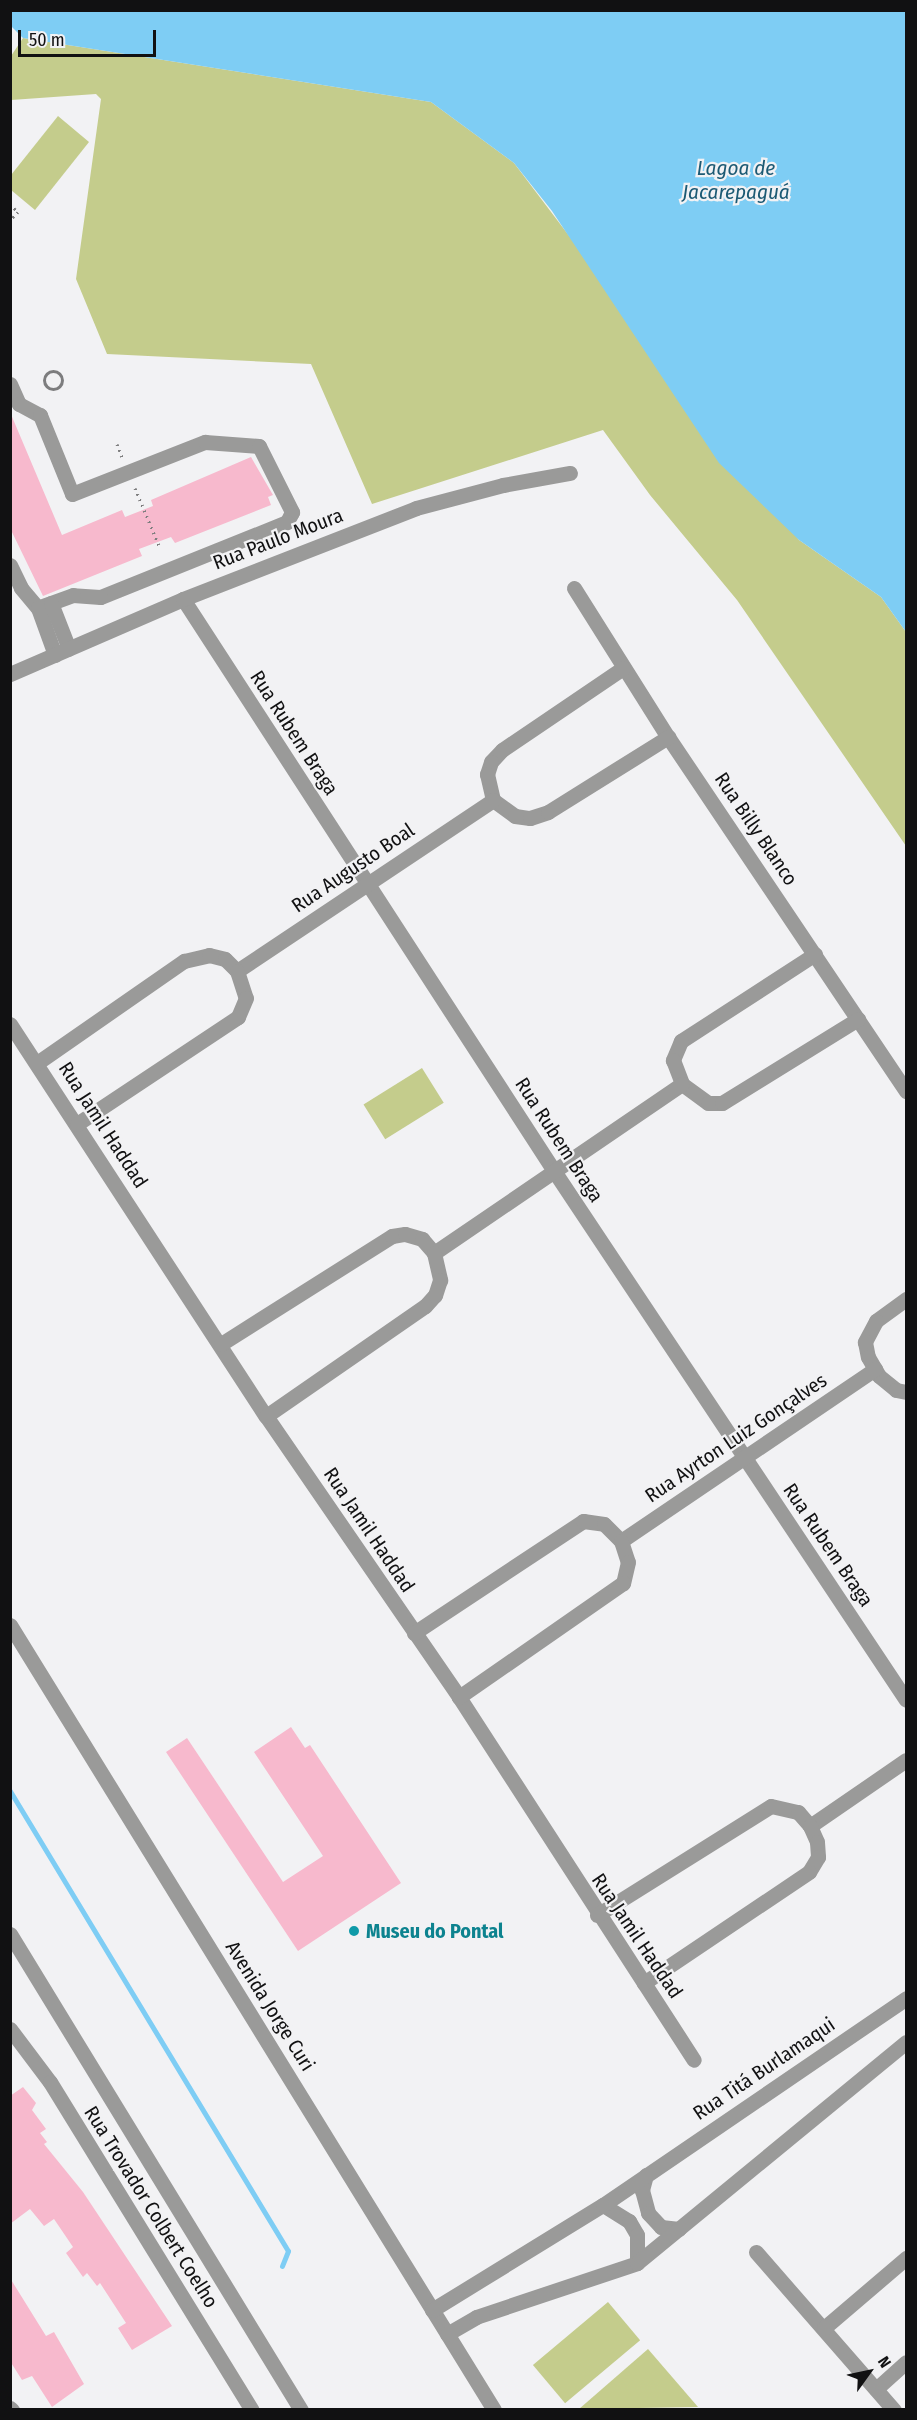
<!DOCTYPE html>
<meta charset="utf-8">
<style>
body{margin:0}
#map{position:relative;width:917px;height:2420px;overflow:hidden;background:#f2f2f4;font-family:"Fira Sans Condensed",sans-serif}
div>[style]{position:absolute}
[style*='--x']{left:calc(var(--x)*1px);top:calc(var(--y)*1px);width:calc(var(--w)*1px);rotate:calc(var(--a)*1deg)}
.green>*{inset:0;background:#c4cc8c;transform-origin:0 0}
.water>*{inset:0;background:#7ecdf4}
.stream>*{height:5px;margin:-2.5px;padding:0 2.5px;transform-origin:2.5px;border-radius:2.5px;background:#7ecdf4}
.building>*{inset:0;background:#f7b9cd}
.path>*{height:3px;margin-top:-1.5px;transform-origin:0;background:repeating-linear-gradient(90deg,#7d7d7e 0 1.5px,transparent 0 6px)}
.path>.ring{margin:-1.5px;padding:0;box-sizing:content-box;background:none;border:3px solid #7d7d7e;border-radius:50%}
.minor>*{height:15px;margin:-7.5px;padding:0 7.5px;transform-origin:7.5px;border-radius:7.5px;background:#9a9a99}
.dots>*{width:16px;height:16px;translate:-50% -50%;box-sizing:border-box;border:3px solid #f2f2f4;border-radius:50%}
span{translate:-50% -50%;white-space:nowrap;text-align:center;line-height:1.15;-webkit-text-stroke:4.5px #f2f2f4;paint-order:stroke}
.street-label{font-size:20px;color:#111112}
.culture-label{font-size:20px;color:#0d838f;font-weight:700}
.left{translate:0 -50%;text-align:left}
.water-label{font-size:21px;color:#1c5a74;font-style:italic}
.frame{position:absolute;inset:0;border:12px solid #111112;pointer-events:none}
.north{position:absolute;left:839px;top:2342px;width:60px;height:60px;-webkit-text-stroke:4px #f2f2f4;paint-order:stroke;rotate:57deg;font-size:16px;font-weight:700;line-height:24px;text-align:center;color:#111112}
.north::after{content:'';display:block;margin:auto;width:21px;height:27px;background:#111112;clip-path:polygon(50% 0,100% 100%,50% 72%,0 100%)}
.scale{position:absolute;left:18px;top:30px;width:138px;height:27px;box-sizing:border-box;border:3px solid #111112;border-top:0;padding-left:8px;font-size:18px;line-height:21px;white-space:nowrap;color:#111112;-webkit-text-stroke:4px #f2f2f4;paint-order:stroke}
</style>
<div id="map">
<div class="green">
<div style="clip-path:polygon(23px 38px,431px 102px,514px 163px,799px 540px,881px 597px,906px 632px,906px 846px,737px 600px,650px 495px,603px 430px,372px 504px,311px 364px,107px 354px,76px 279px,101px 99px,96px 94px,11px 100px,11px 56px)"></div>
<div style="clip-path:polygon(58px 116px,89px 142px,35px 210px,11px 190px,11px 175px)"></div>
<div style="left:422px;top:1068px;width:41px;height:69px;rotate:58deg"></div>
<div style="left:608px;top:2302px;width:50px;height:98px;rotate:50deg"></div>
<div style="clip-path:polygon(648px 2349px,698px 2407px,579px 2409px)"></div>
</div>
<div class="water">
<div style="clip-path:polygon(10px 11px,906px 11px,906px 632px,881px 597px,799px 540px,719px 463px,552px 211px,514px 163px,431px 102px,23px 38px,11px 26px)"></div>
</div>
<div class="stream">
<div style="--x:10;--y:1791;--w:537;--a:58.85"></div>
<div style="--x:288;--y:2251;--w:16;--a:112"></div>
</div>
<div class="building">
<div style="clip-path:polygon(10px 412px,62px 535px,122px 510px,125px 517px,153px 506px,151px 500px,251px 457px,273px 495px,268px 497px,271px 505px,175px 543px,171px 537px,139px 549px,142px 556px,43px 596px,10px 528px)"></div>
<div style="clip-path:polygon(291px 1727px,305px 1748px,310px 1745px,401px 1883px,298px 1951px,166px 1752px,187px 1738px,283px 1882px,323px 1856px,254px 1752px)"></div>
<div style="clip-path:polygon(23px 2087px,36px 2103px,32px 2110px,46px 2129px,40px 2133px,47px 2142px,44px 2144px,83px 2192px,172px 2326px,132px 2350px,118px 2328px,126px 2323px,100px 2283px,97px 2286px,87px 2273px,83px 2277px,66px 2253px,73px 2247px,54px 2219px,44px 2226px,30px 2209px,10px 2224px,10px 2096px)"></div>
<div style="clip-path:polygon(10px 2278px,46px 2336px,54px 2332px,84px 2384px,52px 2407px,32px 2376px,22px 2380px,10px 2361px)"></div>
</div>
<div class="path">
<div style="--x:10;--y:204;--w:11;--a:45"></div>
<div style="--x:18;--y:212;--w:11;--a:135"></div>
<div class="ring" style="left:44px;top:371px;width:15px;height:15px"></div>
<div style="--x:117;--y:444;--w:14;--a:69"></div>
<div style="--x:135;--y:488;--w:65;--a:67.4"></div>
</div>
<div class="minor">
<div style="--x:10;--y:384;--w:22;--a:66"></div>
<div style="--x:19;--y:404;--w:24;--a:28"></div>
<div style="--x:40;--y:415;--w:85;--a:67.9"></div>
<div style="--x:72;--y:494;--w:143;--a:-21.4"></div>
<div style="--x:205;--y:442;--w:54;--a:4.2"></div>
<div style="--x:259;--y:446;--w:74;--a:63.4"></div>
<div style="--x:292;--y:512;--w:11;--a:117"></div>
<div style="--x:287;--y:522;--w:201;--a:158.1"></div>
<div style="--x:100;--y:597;--w:27;--a:-176"></div>
<div style="--x:73;--y:595;--w:37;--a:160"></div>
<div style="--x:10;--y:565;--w:25;--a:64"></div>
<div style="--x:21;--y:588;--w:26;--a:50"></div>
<div style="--x:38;--y:608;--w:50;--a:70.1"></div>
<div style="--x:574;--y:588;--w:176;--a:57.8"></div>
<div style="--x:668;--y:737;--w:427;--a:56.1"></div>
<div style="--x:183;--y:599;--w:682;--a:57.03"></div>
<div style="--x:554;--y:1171;--w:635;--a:56.36"></div>
<div style="--x:51;--y:603;--w:49;--a:68.6"></div>
<div style="--x:623;--y:668;--w:146;--a:145.9"></div>
<div style="--x:502;--y:750;--w:16;--a:133"></div>
<div style="--x:491;--y:762;--w:13;--a:108"></div>
<div style="--x:487;--y:774;--w:27;--a:77"></div>
<div style="--x:493;--y:800;--w:27;--a:36"></div>
<div style="--x:515;--y:816;--w:15;--a:8"></div>
<div style="--x:530;--y:818;--w:19;--a:-18"></div>
<div style="--x:548;--y:812;--w:142;--a:-32"></div>
<div style="--x:10;--y:674;--w:189;--a:-23.4"></div>
<div style="--x:183;--y:599;--w:250;--a:-21.3"></div>
<div style="--x:416;--y:508;--w:90;--a:-14.8"></div>
<div style="--x:503;--y:485;--w:68;--a:-10.2"></div>
<div style="--x:815;--y:954;--w:160;--a:147"></div>
<div style="--x:681;--y:1041;--w:21;--a:113"></div>
<div style="--x:673;--y:1060;--w:26;--a:69"></div>
<div style="--x:682;--y:1084;--w:32;--a:36"></div>
<div style="--x:708;--y:1103;--w:14;--a:0"></div>
<div style="--x:722;--y:1103;--w:160;--a:-31.7"></div>
<div style="--x:237;--y:971;--w:308;--a:-33.7"></div>
<div style="--x:10;--y:1024;--w:468;--a:56.9"></div>
<div style="--x:266;--y:1416;--w:341;--a:55.5"></div>
<div style="--x:459;--y:1697;--w:432;--a:57.1"></div>
<div style="--x:37;--y:1063;--w:179;--a:-34.8"></div>
<div style="--x:184;--y:961;--w:26;--a:-13"></div>
<div style="--x:209;--y:955;--w:16;--a:14"></div>
<div style="--x:225;--y:959;--w:17;--a:45"></div>
<div style="--x:237;--y:971;--w:28;--a:72"></div>
<div style="--x:246;--y:998;--w:21;--a:113"></div>
<div style="--x:238;--y:1017;--w:193;--a:146.4"></div>
<div style="--x:434;--y:1253;--w:300;--a:-34.3"></div>
<div style="--x:906;--y:1299;--w:37;--a:144"></div>
<div style="--x:876;--y:1321;--w:24;--a:118"></div>
<div style="--x:865;--y:1342;--w:15;--a:79"></div>
<div style="--x:868;--y:1357;--w:22;--a:60"></div>
<div style="--x:879;--y:1376;--w:22;--a:39"></div>
<div style="--x:896;--y:1390;--w:10;--a:11"></div>
<div style="--x:221;--y:1344;--w:202;--a:-32.3"></div>
<div style="--x:392;--y:1236;--w:13;--a:-9"></div>
<div style="--x:405;--y:1234;--w:18;--a:16"></div>
<div style="--x:422;--y:1239;--w:18;--a:49"></div>
<div style="--x:434;--y:1253;--w:28;--a:77"></div>
<div style="--x:440;--y:1280;--w:16;--a:108"></div>
<div style="--x:435;--y:1295;--w:15;--a:132"></div>
<div style="--x:425;--y:1306;--w:193;--a:145.3"></div>
<div style="--x:621;--y:1541;--w:307;--a:-34.1"></div>
<div style="--x:10;--y:1625;--w:922;--a:58.34"></div>
<div style="--x:414;--y:1633;--w:203;--a:-33.5"></div>
<div style="--x:583;--y:1521;--w:21;--a:8"></div>
<div style="--x:604;--y:1524;--w:24;--a:45"></div>
<div style="--x:621;--y:1541;--w:22;--a:72"></div>
<div style="--x:628;--y:1562;--w:22;--a:103"></div>
<div style="--x:623;--y:1583;--w:200;--a:145.2"></div>
<div style="--x:810;--y:1826;--w:116;--a:-34.5"></div>
<div style="--x:597;--y:1915;--w:205;--a:-32.1"></div>
<div style="--x:771;--y:1806;--w:28;--a:13"></div>
<div style="--x:798;--y:1812;--w:18;--a:49"></div>
<div style="--x:810;--y:1826;--w:17;--a:66"></div>
<div style="--x:817;--y:1842;--w:15;--a:86"></div>
<div style="--x:818;--y:1857;--w:17;--a:121"></div>
<div style="--x:809;--y:1872;--w:199;--a:146.1"></div>
<div style="--x:10;--y:1934;--w:558;--a:58.56"></div>
<div style="--x:10;--y:2029;--w:66;--a:53"></div>
<div style="--x:50;--y:2082;--w:385;--a:58.4"></div>
<div style="--x:646;--y:2175;--w:16;--a:105"></div>
<div style="--x:642;--y:2190;--w:24;--a:75"></div>
<div style="--x:648;--y:2213;--w:19;--a:47"></div>
<div style="--x:661;--y:2227;--w:18;--a:6"></div>
<div style="--x:603;--y:2205;--w:31;--a:32"></div>
<div style="--x:629;--y:2221;--w:16;--a:60"></div>
<div style="--x:637;--y:2235;--w:28;--a:90"></div>
<div style="--x:756;--y:2252;--w:210;--a:48.9"></div>
<div style="--x:432;--y:2310;--w:201;--a:-31.6"></div>
<div style="--x:603;--y:2205;--w:367;--a:-34.3"></div>
<div style="--x:824;--y:2328;--w:108;--a:-40.5"></div>
<div style="--x:447;--y:2334;--w:34;--a:-30"></div>
<div style="--x:476;--y:2317;--w:170;--a:-18.5"></div>
<div style="--x:637;--y:2263;--w:348;--a:-39.4"></div>
<div style="--x:876;--y:2389;--w:40;--a:-42"></div>
<div style="--x:10;--y:2408;--w:3;--a:45"></div>
</div>
<div class="dots">
<div style="left:354px;top:1931px;background:#0f9aa8"></div>
</div>
<div class="street-label">
<span style="left:278px;top:539px;rotate:-21deg">Rua Paulo Moura</span>
<span style="left:294px;top:733px;rotate:57deg">Rua Rubem Braga</span>
<span style="left:756px;top:829px;rotate:56deg">Rua Billy Blanco</span>
<span style="left:353px;top:868px;rotate:-34deg">Rua Augusto Boal</span>
<span style="left:103px;top:1125px;rotate:57deg">Rua Jamil Haddad</span>
<span style="left:559px;top:1140px;rotate:57deg">Rua Rubem Braga</span>
<span style="left:736px;top:1438px;rotate:-34deg">Rua Ayrton Luiz Gonçalves</span>
<span style="left:369px;top:1530px;rotate:56deg">Rua Jamil Haddad</span>
<span style="left:828px;top:1545px;rotate:56deg">Rua Rubem Braga</span>
<span style="left:637px;top:1936px;rotate:56deg">Rua Jamil Haddad</span>
<span style="left:270px;top:2006px;rotate:58deg">Avenida Jorge Curi</span>
<span style="left:764px;top:2069px;rotate:-34deg">Rua Titá Burlamaqui</span>
<span style="left:151px;top:2207px;rotate:58deg">Rua Trovador Colbert Coelho</span>
</div>
<div class="culture-label">
<span class="left" style="left:366px;top:1931px">Museu do Pontal</span>
</div>
<div class="water-label">
<span style="left:736px;top:180px">Lagoa de<br>Jacarepaguá</span>
</div>
<div class="frame"></div>
<div class="north">N</div>
<div class="scale">50 m</div>
</div>
